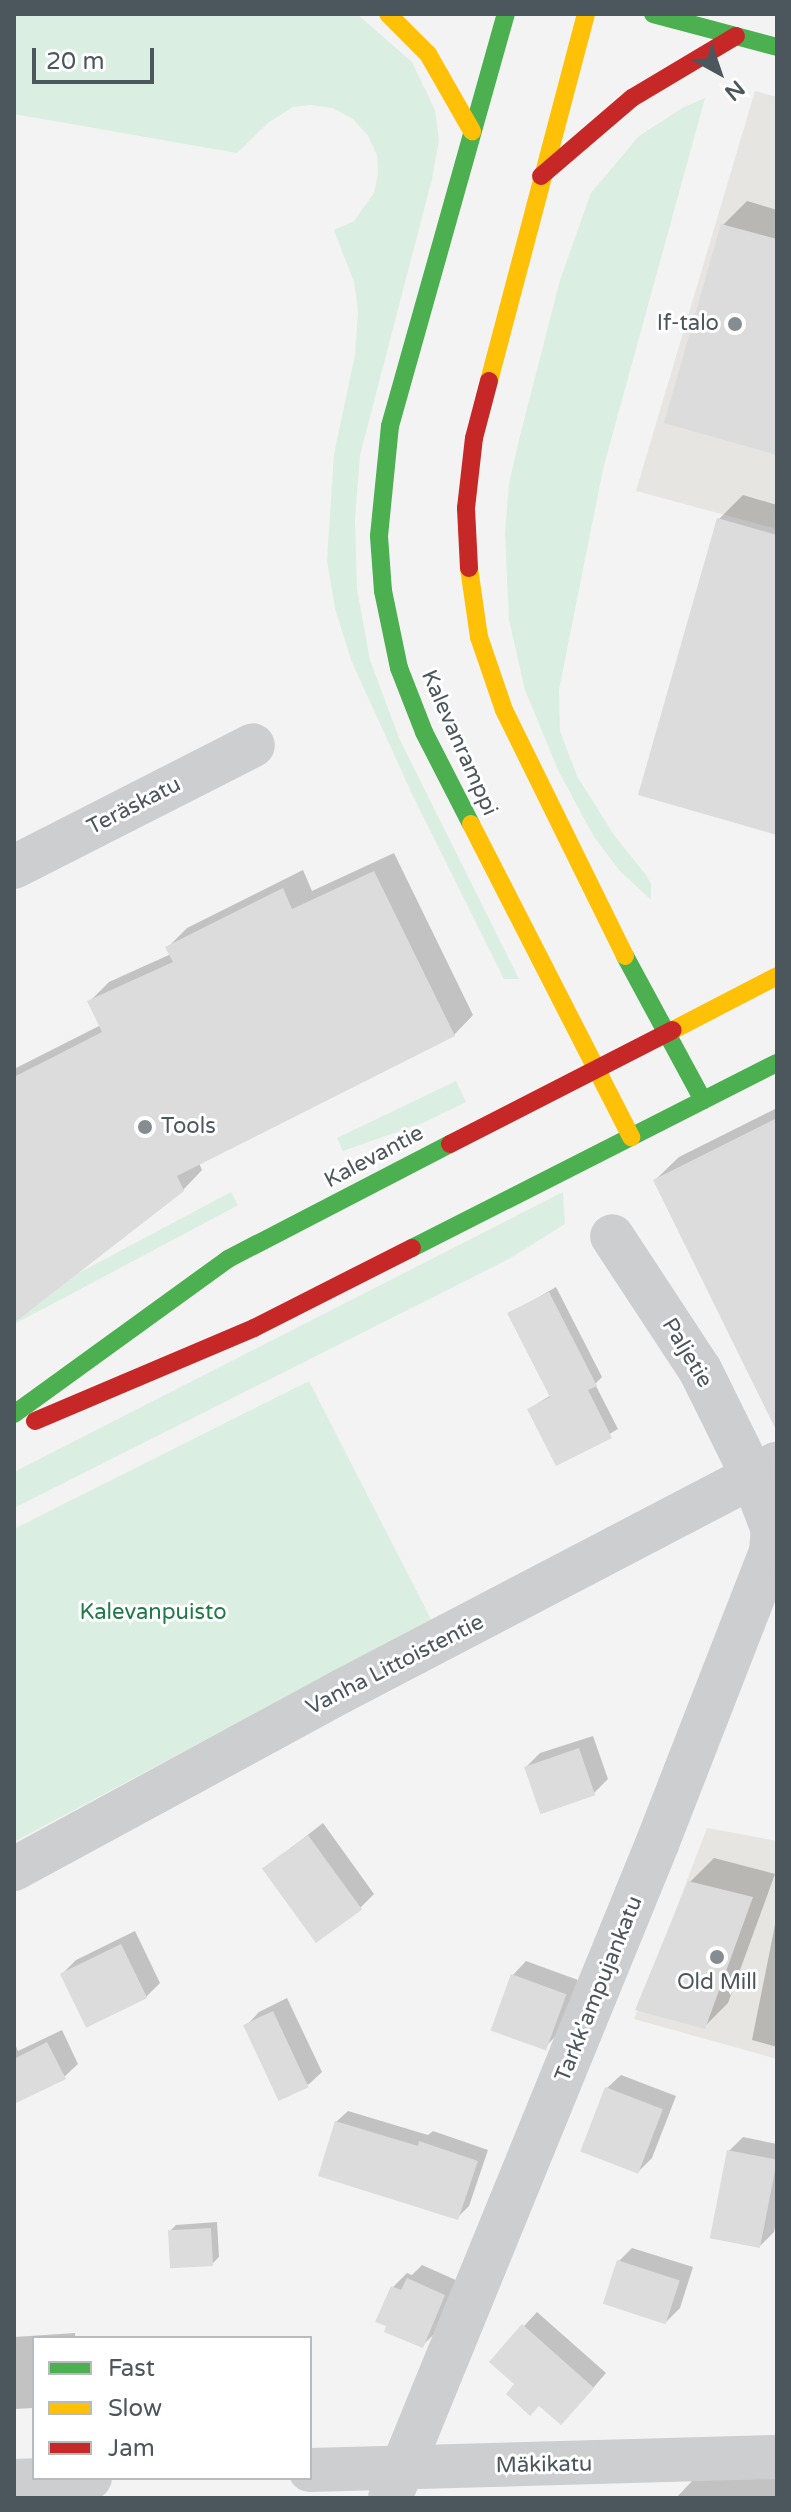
<!DOCTYPE html>
<meta charset="utf-8">
<style>
body{margin:0}
#map{position:relative;width:791px;height:2512px;overflow:hidden;background:#f3f3f3;font-family:"Varela Round",sans-serif}
div>[style]{position:absolute}
[style*='--x']{left:calc(var(--x)*1px);top:calc(var(--y)*1px);width:calc(var(--w)*1px);rotate:calc(var(--a)*1deg)}
.commercial>*{inset:0;background:#e6e5e2}
.green>*{inset:0;background:#daefe1;transform-origin:0 0}
.shadow>*{inset:0;background:#0003}
.building>*{inset:0;background:#dcdcdd;transform-origin:0 0}
.street>*{height:44px;margin:-22px;padding:0 22px;transform-origin:22px;border-radius:22px;background:#cdced0}
.fast>*{height:18px;margin:-9px;padding:0 9px;transform-origin:9px;border-radius:9px;background:#4caf50}
.slow>*{height:18px;margin:-9px;padding:0 9px;transform-origin:9px;border-radius:9px;background:#ffc107}
.jam>*{height:18px;margin:-9px;padding:0 9px;transform-origin:9px;border-radius:9px;background:#c62828}
.dots>*{width:22px;height:22px;translate:-50% -50%;box-sizing:border-box;border:4px solid #fff;border-radius:50%}
span{translate:-50% -50%;white-space:nowrap;text-align:center;line-height:1.15;-webkit-text-stroke:6px #fff;paint-order:stroke}
.poi-label{font-size:22px;color:#4b565d}
.right{translate:-100% -50%;text-align:right}
.left{translate:0 -50%;text-align:left}
.street-label{font-size:22px;color:#4b565d}
.park-label{font-size:22px;color:#207a48}
.frame{position:absolute;inset:0;border:16px solid #4b565d;pointer-events:none}
.legend{position:absolute;left:32px;top:2336px;width:280px;height:144px;box-sizing:border-box;background:#fff;border:2px solid #b7bbbe;margin:0;padding:10px 14px;list-style:none;font-size:24px;color:#4b565d}
.legend li{display:flex;align-items:center;gap:16px;height:40px}
.legend b{width:40px;border:2px solid #b7bbbe}
.north{position:absolute;left:679px;top:32px;width:80px;height:80px;-webkit-text-stroke:6px #fff;paint-order:stroke;rotate:140deg;font-size:22px;font-weight:700;line-height:32px;text-align:center;color:#4b565d}
.north::after{content:'';display:block;margin:auto;width:28px;height:36px;background:#4b565d;clip-path:polygon(50% 0,100% 100%,50% 72%,0 100%)}
.scale{position:absolute;left:32px;top:48px;width:122px;height:36px;box-sizing:border-box;border:4px solid #4b565d;border-top:0;padding-left:10px;font-size:24px;line-height:28px;white-space:nowrap;color:#4b565d;-webkit-text-stroke:6px #fff;paint-order:stroke}
</style>
<div id="map">
<div class="commercial">
<div style="clip-path:polygon(755px 91px,777px 97px,777px 529px,636px 491px)"></div>
<div style="clip-path:polygon(707px 1828px,777px 1841px,777px 2059px,634px 2019px)"></div>
</div>
<div class="green">
<div style="clip-path:polygon(14px 14px,357px 14px,412px 62px,435px 110px,439px 140px,432px 179px,360px 455px,355px 520px,357px 589px,370px 660px,399px 738px,519px 979px,504px 979px,413px 796px,351px 660px,335px 608px,327px 561px,334px 454px,355px 355px,358px 311px,354px 282px,334px 230px,354px 221px,374px 193px,378px 174px,377px 155px,368px 136px,353px 119px,333px 108px,310px 105px,293px 107px,268px 123px,237px 153px,14px 114px)"></div>
<div style="clip-path:polygon(705px 98px,603px 469px,559px 690px,560px 731px,577px 776px,614px 835px,646px 875px,651px 884px,651px 900px,620px 871px,594px 837px,559px 772px,525px 690px,509px 620px,505px 533px,509px 484px,519px 440px,560px 280px,591px 193px,639px 136px,684px 107px)"></div>
<div style="clip-path:polygon(456px 1081px,466px 1102px,425px 1122px,343px 1151px,337px 1138px)"></div>
<div style="left:231px;top:1192px;width:15px;height:273px;rotate:62deg"></div>
<div style="clip-path:polygon(563px 1192px,565px 1224px,507px 1260px,14px 1508px,14px 1472px)"></div>
<div style="clip-path:polygon(309px 1381px,435px 1627px,400px 1636px,14px 1842px,14px 1529px)"></div>
</div>
<div class="shadow">
<div style="clip-path:polygon(747px 201px,777px 210px,777px 452px,723px 225px)"></div>
<div style="clip-path:polygon(743px 495px,777px 505px,777px 833px,719px 519px)"></div>
<div style="clip-path:polygon(394px 853px,473px 1015px,454px 1035px,199px 1163px,202px 1170px,183px 1190px,14px 1303px,14px 1069px,101px 1025px,89px 1002px,109px 982px,171px 954px,168px 947px,187px 928px,303px 870px,312px 891px)"></div>
<div style="clip-path:polygon(777px 1108px,777px 1410px,655px 1180px,679px 1157px)"></div>
<div style="clip-path:polygon(556px 1287px,602px 1377px,595px 1384px,618px 1429px,557px 1464px,529px 1409px,551px 1395px,510px 1314px)"></div>
<div style="clip-path:polygon(593px 1736px,608px 1779px,594px 1793px,526px 1767px,540px 1753px)"></div>
<div style="clip-path:polygon(323px 1823px,374px 1894px,360px 1908px,264px 1869px)"></div>
<div style="clip-path:polygon(714px 1858px,775px 1874px,728px 2003px,704px 2027px,690px 1882px)"></div>
<div style="clip-path:polygon(777px 1915px,777px 2047px,752px 2040px)"></div>
<div style="clip-path:polygon(135px 1931px,160px 1983px,146px 1997px,62px 1974px,76px 1960px)"></div>
<div style="clip-path:polygon(526px 1961px,578px 1980px,558px 2034px,544px 2048px,513px 1975px)"></div>
<div style="clip-path:polygon(287px 1998px,322px 2072px,308px 2085px,246px 2026px,259px 2012px)"></div>
<div style="clip-path:polygon(62px 2030px,78px 2064px,64px 2077px,14px 2102px,14px 2042px,18px 2051px)"></div>
<div style="clip-path:polygon(621px 2075px,676px 2096px,652px 2158px,638px 2172px,607px 2088px)"></div>
<div style="clip-path:polygon(348px 2111px,428px 2135px,433px 2131px,488px 2150px,469px 2206px,457px 2218px,336px 2122px)"></div>
<div style="clip-path:polygon(743px 2137px,777px 2144px,777px 2216px,774px 2232px,760px 2246px,729px 2151px)"></div>
<div style="clip-path:polygon(217px 2222px,219px 2257px,212px 2264px,170px 2231px,176px 2225px)"></div>
<div style="clip-path:polygon(632px 2248px,693px 2267px,680px 2308px,666px 2322px,619px 2261px)"></div>
<div style="clip-path:polygon(422px 2265px,458px 2281px,436px 2332px,422px 2346px,393px 2287px,407px 2273px,412px 2275px)"></div>
<div style="clip-path:polygon(537px 2312px,606px 2373px,575px 2409px,517px 2384px,492px 2361px)"></div>
<div style="clip-path:polygon(75px 2333px,75px 2338px,34px 2338px,34px 2408px,14px 2409px,14px 2337px)"></div>
<div style="clip-path:polygon(777px 2477px,777px 2498px,676px 2498px,693px 2480px)"></div>
</div>
<div class="building">
<div style="clip-path:polygon(721px 224px,777px 239px,777px 455px,664px 423px)"></div>
<div style="clip-path:polygon(717px 518px,777px 535px,777px 835px,638px 795px)"></div>
<div style="clip-path:polygon(374px 871px,455px 1036px,177px 1176px,184px 1191px,14px 1323px,14px 1077px,102px 1032px,87px 1001px,173px 962px,165px 947px,283px 888px,292px 909px)"></div>
<div style="clip-path:polygon(777px 1118px,777px 1432px,653px 1180px)"></div>
<div style="clip-path:polygon(549px 1292px,597px 1386px,588px 1390px,612px 1438px,556px 1466px,527px 1409px,550px 1397px,507px 1313px)"></div>
<div style="left:579px;top:1748px;width:50px;height:58px;rotate:71deg"></div>
<div style="left:308px;top:1835px;width:92px;height:57px;rotate:54deg"></div>
<div style="clip-path:polygon(688px 1881px,753px 1897px,705px 2029px,635px 2010px)"></div>
<div style="left:121px;top:1944px;width:60px;height:68px;rotate:64deg"></div>
<div style="left:511px;top:1974px;width:59px;height:60px;rotate:20deg"></div>
<div style="left:273px;top:2011px;width:84px;height:33px;rotate:65deg"></div>
<div style="clip-path:polygon(47px 2042px,66px 2079px,14px 2104px,14px 2059px)"></div>
<div style="left:605px;top:2087px;width:62px;height:69px;rotate:21deg"></div>
<div style="clip-path:polygon(335px 2121px,418px 2146px,419px 2141px,478px 2161px,458px 2220px,318px 2176px)"></div>
<div style="left:727px;top:2150px;width:51px;height:90px;rotate:11deg"></div>
<div style="left:211px;top:2228px;width:38px;height:43px;rotate:87deg"></div>
<div style="left:617px;top:2260px;width:66px;height:46px;rotate:18deg"></div>
<div style="clip-path:polygon(407px 2278px,445px 2295px,423px 2348px,384px 2332px,386px 2326px,375px 2322px,391px 2286px,401px 2290px)"></div>
<div style="clip-path:polygon(522px 2324px,594px 2388px,561px 2425px,539px 2406px,530px 2416px,506px 2394px,514px 2384px,489px 2362px)"></div>
</div>
<div class="street">
<div style="--x:14;--y:867;--w:268;--a:-27"></div>
<div style="--x:14;--y:1869;--w:371;--a:-28.5"></div>
<div style="--x:340;--y:1692;--w:493;--a:-27.6"></div>
<div style="--x:310;--y:2470;--w:467;--a:-1.6"></div>
<div style="--x:14;--y:2481;--w:76;--a:-2.3"></div>
<div style="--x:390;--y:2498;--w:706;--a:-67.79"></div>
<div style="--x:657;--y:1844;--w:314;--a:-68.7"></div>
<div style="--x:771;--y:1551;--w:21;--a:-85"></div>
<div style="--x:773;--y:1530;--w:59;--a:-110.9"></div>
<div style="--x:752;--y:1475;--w:117;--a:-116.3"></div>
<div style="--x:700;--y:1370;--w:160;--a:-123.3"></div>
</div>
<div class="fast">
<div style="--x:653;--y:14;--w:128;--a:14.9"></div>
<div style="--x:471;--y:824;--w:103;--a:-117.1"></div>
<div style="--x:424;--y:732;--w:69;--a:-111.3"></div>
<div style="--x:399;--y:668;--w:79;--a:-101.7"></div>
<div style="--x:383;--y:591;--w:55;--a:-94.2"></div>
<div style="--x:379;--y:536;--w:111;--a:-84.3"></div>
<div style="--x:390;--y:426;--w:428;--a:-74.3"></div>
<div style="--x:625;--y:956;--w:164;--a:61.6"></div>
<div style="--x:412;--y:1248;--w:409;--a:-26.9"></div>
<div style="--x:14;--y:1414;--w:264;--a:-35.9"></div>
<div style="--x:228;--y:1259;--w:250;--a:-27.4"></div>
</div>
<div class="slow">
<div style="--x:388;--y:14;--w:57;--a:45"></div>
<div style="--x:428;--y:54;--w:89;--a:60.3"></div>
<div style="--x:489;--y:381;--w:380;--a:-75.2"></div>
<div style="--x:469;--y:568;--w:70;--a:81.8"></div>
<div style="--x:479;--y:637;--w:77;--a:71.1"></div>
<div style="--x:504;--y:710;--w:274;--a:63.8"></div>
<div style="--x:471;--y:824;--w:352;--a:62.9"></div>
<div style="--x:673;--y:1030;--w:117;--a:-27.4"></div>
</div>
<div class="jam">
<div style="--x:541;--y:176;--w:120;--a:-40.6"></div>
<div style="--x:632;--y:98;--w:121;--a:-30.8"></div>
<div style="--x:469;--y:568;--w:60;--a:-92.9"></div>
<div style="--x:466;--y:508;--w:70;--a:-83.5"></div>
<div style="--x:474;--y:438;--w:59;--a:-75.3"></div>
<div style="--x:450;--y:1144;--w:250;--a:-27.1"></div>
<div style="--x:35;--y:1421;--w:238;--a:-23"></div>
<div style="--x:254;--y:1328;--w:177;--a:-26.9"></div>
</div>
<div class="dots">
<div style="left:735px;top:324px;background:#868d92"></div>
<div style="left:145px;top:1127px;background:#868d92"></div>
<div style="left:717px;top:1957px;background:#868d92"></div>
</div>
<div class="poi-label">
<span class="right" style="left:719px;top:324px">If-talo</span>
<span class="left" style="left:161px;top:1127px">Tools</span>
<span style="left:717px;top:1983px">Old Mill</span>
</div>
<div class="street-label">
<span style="left:459px;top:743px;rotate:66deg">Kalevanramppi</span>
<span style="left:134px;top:806px;rotate:-27deg">Teräskatu</span>
<span style="left:374px;top:1157px;rotate:-28deg">Kalevantie</span>
<span style="left:687px;top:1353px;rotate:59deg">Paljetie</span>
<span style="left:395px;top:1665px;rotate:-27deg">Vanha Littoistentie</span>
<span style="left:599px;top:1989px;rotate:-68deg">Tarkk'ampujankatu</span>
<span style="left:544px;top:2465px;rotate:-1deg">Mäkikatu</span>
</div>
<div class="park-label">
<span style="left:153px;top:1613px">Kalevanpuisto</span>
</div>
<div class="frame"></div>
<ul class="legend">
<li><b style="height:10px;background:#4caf50"></b>Fast</li>
<li><b style="height:10px;background:#ffc107"></b>Slow</li>
<li><b style="height:10px;background:#c62828"></b>Jam</li>
</ul>
<div class="north">N</div>
<div class="scale">20 m</div>
</div>
